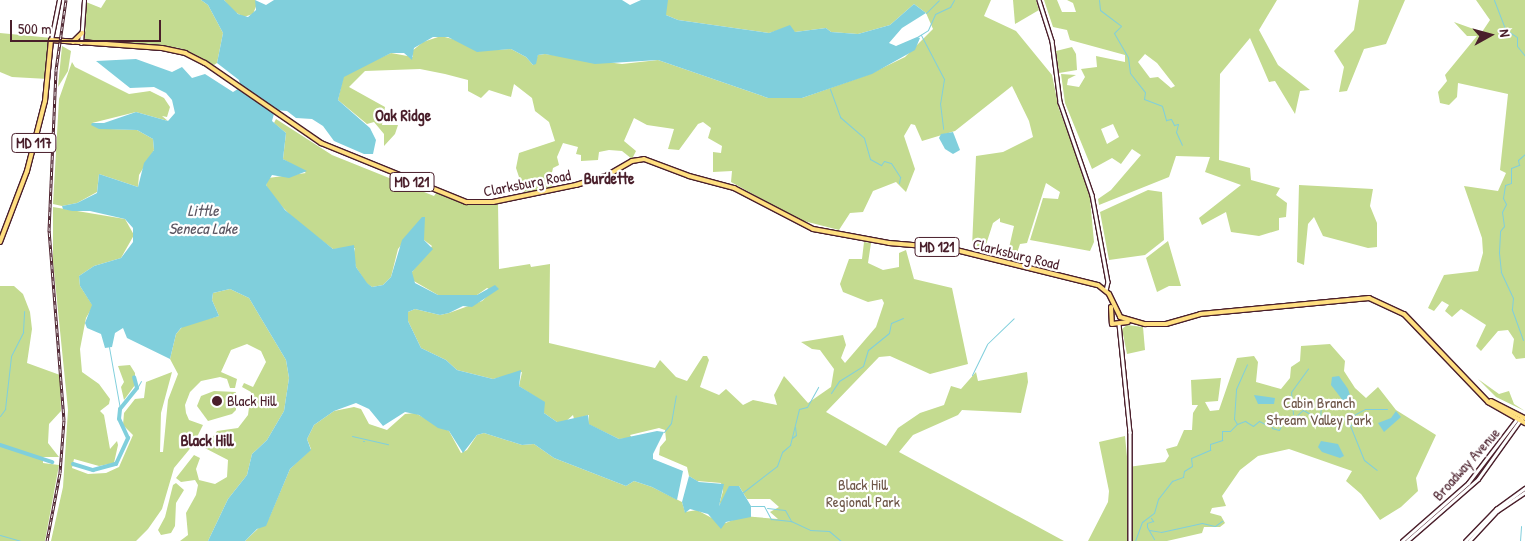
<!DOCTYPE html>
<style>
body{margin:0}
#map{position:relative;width:1525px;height:541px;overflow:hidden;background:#fff;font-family:"Patrick Hand",sans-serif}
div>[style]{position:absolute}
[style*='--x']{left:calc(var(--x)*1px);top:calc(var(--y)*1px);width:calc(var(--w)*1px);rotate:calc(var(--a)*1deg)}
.green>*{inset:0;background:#c4db90}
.water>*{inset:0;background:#80cfdc}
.stream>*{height:1px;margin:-0.5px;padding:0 0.5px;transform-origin:0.5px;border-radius:0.5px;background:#80cfdc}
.river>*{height:4px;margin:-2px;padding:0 2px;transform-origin:2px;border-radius:2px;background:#80cfdc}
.roads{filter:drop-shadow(1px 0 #4a1f2b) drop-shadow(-1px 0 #4a1f2b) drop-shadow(0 1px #4a1f2b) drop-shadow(0 -1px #4a1f2b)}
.tertiary>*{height:2.5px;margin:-1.25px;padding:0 1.25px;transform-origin:1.25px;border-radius:1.25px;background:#fff}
.secondary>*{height:3px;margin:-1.5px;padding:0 1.5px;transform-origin:1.5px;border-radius:1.5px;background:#fff}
.primary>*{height:4px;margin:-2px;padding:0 2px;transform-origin:2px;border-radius:2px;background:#ffdf80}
.rail>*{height:3px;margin-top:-1.5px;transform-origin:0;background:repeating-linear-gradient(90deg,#fff 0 4px,#4a1f2b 0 8px);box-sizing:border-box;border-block:1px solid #4a1f2b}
.dots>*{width:14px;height:14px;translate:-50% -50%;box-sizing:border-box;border:2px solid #fff;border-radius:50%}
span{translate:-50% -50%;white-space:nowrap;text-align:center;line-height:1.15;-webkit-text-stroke:4.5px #fff;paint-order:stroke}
.shield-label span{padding:1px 4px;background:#fff;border:1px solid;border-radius:4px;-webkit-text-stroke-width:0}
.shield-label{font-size:14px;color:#4a1f2b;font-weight:700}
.street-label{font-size:15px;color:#4a1f2b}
.poi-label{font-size:15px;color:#4a1f2b}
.left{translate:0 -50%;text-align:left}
.park-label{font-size:15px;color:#6f5749}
.neighbourhood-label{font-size:16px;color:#4a1f2b;font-weight:700}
.water-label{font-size:16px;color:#5a5460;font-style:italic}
.north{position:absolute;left:1465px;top:10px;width:50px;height:50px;-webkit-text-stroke:4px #fff;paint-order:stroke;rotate:83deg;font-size:14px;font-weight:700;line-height:20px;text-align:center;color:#4a1f2b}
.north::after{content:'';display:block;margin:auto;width:18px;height:22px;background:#4a1f2b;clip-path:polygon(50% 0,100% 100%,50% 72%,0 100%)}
.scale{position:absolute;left:10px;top:20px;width:151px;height:22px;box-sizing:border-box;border:2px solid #4a1f2b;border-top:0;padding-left:6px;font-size:15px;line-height:18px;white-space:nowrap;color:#4a1f2b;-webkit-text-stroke:4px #fff;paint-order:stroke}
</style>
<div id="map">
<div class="green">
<div style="clip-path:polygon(106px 0,201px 0,208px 5px,223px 33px,217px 63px,214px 65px,180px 48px,85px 40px,86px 2px,101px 8px)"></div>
<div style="clip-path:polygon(224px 0,255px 0,257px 4px,253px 14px,244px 17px,233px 11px)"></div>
<div style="clip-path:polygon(665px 0,991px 0,984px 16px,1016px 31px,1052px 75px,1059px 109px,1089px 188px,1094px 242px,1090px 251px,1030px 240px,1043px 198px,1058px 199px,1060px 192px,1046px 183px,1027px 243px,1020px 244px,1014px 262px,1006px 261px,1014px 226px,1000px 222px,1000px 218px,993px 223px,984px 251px,972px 247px,976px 156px,1003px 152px,1033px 137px,1029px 121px,1012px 86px,955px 131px,922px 141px,915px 125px,911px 124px,904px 136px,915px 169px,906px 192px,896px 182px,873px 191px,863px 212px,850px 213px,839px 230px,800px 220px,731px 182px,732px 171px,713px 172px,713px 152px,721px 153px,722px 146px,708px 138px,711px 128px,703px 122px,698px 124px,679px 150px,668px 149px,674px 129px,647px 125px,634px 118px,624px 141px,636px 151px,632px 159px,622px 151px,609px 150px,599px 152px,598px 160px,581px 161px,581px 155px,576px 154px,578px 147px,563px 143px,557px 157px,559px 165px,553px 168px,550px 181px,553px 188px,524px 192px,516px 168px,519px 153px,555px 141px,549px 122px,535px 111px,532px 98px,514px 84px,511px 97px,489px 90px,481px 98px,468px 91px,468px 80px,445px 74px,420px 69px,365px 71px,349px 87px,385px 107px,382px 125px,398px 125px,395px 134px,384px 146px,384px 134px,374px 122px,367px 124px,338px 100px,345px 69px,360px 67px,391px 53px,413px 57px,412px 51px,423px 42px,441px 36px,495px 50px,511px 49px,526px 57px,533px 65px,538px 55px,545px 54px,622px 64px,658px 60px,768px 98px,802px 98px,870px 74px,905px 57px,933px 29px,926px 13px,914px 4px,890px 25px,858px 34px,831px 32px,826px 28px,795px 32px,783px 29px,769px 33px,678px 20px,666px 15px)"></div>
<div style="clip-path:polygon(1013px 0,1036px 0,1039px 10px,1015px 24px)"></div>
<div style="clip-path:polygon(evenodd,1044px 0,1057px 0,1062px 12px,1076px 12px,1073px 3px,1067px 0,1277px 0,1259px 30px,1278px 65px,1310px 90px,1300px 91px,1295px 114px,1275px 81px,1269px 82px,1250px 38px,1220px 74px,1219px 160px,1250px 168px,1251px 180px,1280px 188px,1276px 195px,1287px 203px,1286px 217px,1279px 218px,1279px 230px,1259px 236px,1231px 232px,1226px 212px,1202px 225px,1199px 218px,1241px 185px,1205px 172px,1210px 157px,1176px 156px,1169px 177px,1099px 205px,1098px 199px,1111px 190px,1141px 155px,1132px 149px,1121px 164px,1112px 158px,1092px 169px,1065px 103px,1061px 74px,1076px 75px,1068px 79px,1067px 85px,1079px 87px,1085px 77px,1081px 69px,1097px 67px,1096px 56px,1125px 62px,1125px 55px,1070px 40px,1067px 30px,1053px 27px,1044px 0,1145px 54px,1157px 63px,1175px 86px,1171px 88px,1158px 77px,1150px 78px,1138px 62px,1145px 54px,1044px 0,1113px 124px,1119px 137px,1107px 144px,1101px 129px,1113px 124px)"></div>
<div style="clip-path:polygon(1359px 0,1405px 0,1386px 44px,1364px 49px,1347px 91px,1339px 92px,1344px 67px,1334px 51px,1354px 30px)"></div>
<div style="clip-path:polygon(1476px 0,1525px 0,1525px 358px,1516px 359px,1512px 353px,1514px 339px,1508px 330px,1498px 331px,1481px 351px,1476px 346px,1486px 325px,1461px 309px,1452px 317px,1445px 311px,1449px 305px,1442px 301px,1434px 311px,1428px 308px,1444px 275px,1478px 271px,1483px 253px,1482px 238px,1464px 186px,1498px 191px,1506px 173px,1500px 170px,1508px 94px,1458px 83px,1457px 97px,1449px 105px,1440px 103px,1438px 92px,1447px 81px,1445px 75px,1477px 36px,1467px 36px,1454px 22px,1482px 32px,1490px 20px)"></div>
<div style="clip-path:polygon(0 33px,52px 38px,48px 79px,12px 77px,0 72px)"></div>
<div style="clip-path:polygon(62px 46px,71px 51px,68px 71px,58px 87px)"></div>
<div style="clip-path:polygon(1072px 47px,1076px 54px,1077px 70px,1059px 73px,1056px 51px)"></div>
<div style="clip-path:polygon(72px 62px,75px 67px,129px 94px,150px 91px,164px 98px,170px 107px,167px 117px,162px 116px,168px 121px,136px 112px,92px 123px,110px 129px,137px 130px,153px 139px,154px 150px,139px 175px,138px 187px,99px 174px,97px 192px,77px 203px,62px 206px,53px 204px,59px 99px)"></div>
<div style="clip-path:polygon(276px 119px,332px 155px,434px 196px,436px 193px,463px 203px,498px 202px,499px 269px,530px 264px,531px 267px,550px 264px,549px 343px,655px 368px,660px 360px,676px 377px,687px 381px,703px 356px,707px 356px,709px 360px,700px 387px,719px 395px,726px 389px,743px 405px,753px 400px,777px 405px,774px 395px,784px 376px,808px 403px,831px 387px,834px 369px,820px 350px,812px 349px,801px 342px,843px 335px,846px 345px,841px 358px,845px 363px,876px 327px,884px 303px,882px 299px,868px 302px,843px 292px,840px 284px,849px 259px,862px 259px,864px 242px,871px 243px,868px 263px,883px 270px,899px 267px,899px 253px,906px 250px,914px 279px,952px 288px,968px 364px,930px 374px,890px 356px,879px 357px,826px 412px,886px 446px,898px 428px,920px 413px,944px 405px,951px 386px,961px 389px,976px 372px,978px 381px,1027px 372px,1028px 382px,1021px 413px,962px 410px,958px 415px,913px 435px,899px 452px,1064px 541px,245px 541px,269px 518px,290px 469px,311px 449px,307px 439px,314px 425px,334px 411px,354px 407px,361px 409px,369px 424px,387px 430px,405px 414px,415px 413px,449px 431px,461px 453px,467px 450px,477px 435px,484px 433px,522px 445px,534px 444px,554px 458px,626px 486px,634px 481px,652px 487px,682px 502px,685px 512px,697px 510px,723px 524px,743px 516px,778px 519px,770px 512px,779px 507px,770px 499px,747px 499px,739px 486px,719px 505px,723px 491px,721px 483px,697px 481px,689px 476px,687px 467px,659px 455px,660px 447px,666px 440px,665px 430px,659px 428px,630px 435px,632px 438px,619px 439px,588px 424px,589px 415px,574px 419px,573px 415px,564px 423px,557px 422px,544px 413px,540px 400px,519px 386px,522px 372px,493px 379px,457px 370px,446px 360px,421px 348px,408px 321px,408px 312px,415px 309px,440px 315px,449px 313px,482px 301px,493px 291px,487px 288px,477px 295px,438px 295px,412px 280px,412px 272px,432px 246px,424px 240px,423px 217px,398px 249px,391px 277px,383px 285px,372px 287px,366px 283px,356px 267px,353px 256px,355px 248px,333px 249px,296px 221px,271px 195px,266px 185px,268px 178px,306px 173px,283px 159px,286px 133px,274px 123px)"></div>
<div style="clip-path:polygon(1299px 185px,1373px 189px,1370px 206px,1377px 223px,1377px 247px,1368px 248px,1323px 236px,1314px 217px,1308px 224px,1304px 265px,1297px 262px)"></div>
<div style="clip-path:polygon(1148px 190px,1162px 192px,1164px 240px,1145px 255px,1109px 260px,1100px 212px)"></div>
<div style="clip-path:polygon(53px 207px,125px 219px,134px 235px,121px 258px,94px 266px,79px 276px,80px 286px,93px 306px,86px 318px,80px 349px,82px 372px,99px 384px,110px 399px,109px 404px,100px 411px,104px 415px,110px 449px,117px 441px,118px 445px,114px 463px,99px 466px,74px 459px,72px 468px,88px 474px,106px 473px,119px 467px,133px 435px,123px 425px,124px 413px,135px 399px,144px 398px,146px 382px,172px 372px,161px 413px,160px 452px,163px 452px,168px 400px,178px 374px,170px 359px,176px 334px,184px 325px,219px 316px,212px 300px,213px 293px,230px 289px,249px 298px,286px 360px,289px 378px,284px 411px,267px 440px,252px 454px,247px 475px,228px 499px,208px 541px,180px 541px,188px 535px,186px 513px,196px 495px,198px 485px,195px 480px,181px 482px,176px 478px,194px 455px,200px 458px,196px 469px,199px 480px,215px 484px,227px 477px,228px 460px,199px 445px,210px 441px,217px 431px,238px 428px,248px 415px,251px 392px,242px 387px,244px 383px,253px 387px,266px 362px,261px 351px,247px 344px,231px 350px,221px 372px,237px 379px,235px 388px,230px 388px,227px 379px,220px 377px,201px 381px,190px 392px,185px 405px,186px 413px,189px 420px,203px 425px,193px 445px,174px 468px,162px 509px,148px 529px,136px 541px,51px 541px,63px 487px,68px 410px,53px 261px)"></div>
<div style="clip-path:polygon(1168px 241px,1181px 286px,1169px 286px,1157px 292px,1146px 258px)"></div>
<div style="clip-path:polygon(0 286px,14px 286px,23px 294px,30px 312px,32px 329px,27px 363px,60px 375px,61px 411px,49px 424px,48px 443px,59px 457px,43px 457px,43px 463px,59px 465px,45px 541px,0 541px)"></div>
<div style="clip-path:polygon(1127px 325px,1143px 327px,1145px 350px,1127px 354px,1122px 329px)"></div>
<div style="clip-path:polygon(1330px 344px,1345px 361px,1344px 371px,1355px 388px,1366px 398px,1378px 387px,1396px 410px,1436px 435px,1416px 478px,1418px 491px,1401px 507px,1380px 520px,1361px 494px,1346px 481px,1352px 471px,1289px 449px,1258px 456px,1240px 470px,1222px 496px,1226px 506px,1212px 508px,1210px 513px,1221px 516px,1225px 523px,1220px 527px,1204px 527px,1202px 533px,1167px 541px,1088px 541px,1108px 502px,1109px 491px,1099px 442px,1125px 436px,1128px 467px,1165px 462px,1169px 456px,1166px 449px,1177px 446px,1184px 430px,1192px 430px,1193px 413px,1198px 405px,1192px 405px,1191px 380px,1221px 378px,1218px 401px,1205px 402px,1210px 411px,1219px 410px,1237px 358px,1254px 356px,1258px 362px,1256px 382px,1281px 389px,1290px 378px,1291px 367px,1300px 361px,1301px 346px)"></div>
<div style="clip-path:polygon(130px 365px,135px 373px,135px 385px,124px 400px,121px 387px,124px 382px,118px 366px)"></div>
<div style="clip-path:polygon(1478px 379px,1499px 394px,1509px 391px,1514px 404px,1525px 411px,1496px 397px)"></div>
<div style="clip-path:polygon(214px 391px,236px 392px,236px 410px,232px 414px,208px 421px,197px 406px,201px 396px)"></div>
<div style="clip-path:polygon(176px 483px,184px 490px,176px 503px,175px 526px,171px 533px,161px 535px,158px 530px,165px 517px,173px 485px)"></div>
</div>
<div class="water">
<div style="clip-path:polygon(201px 0,224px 0,238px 14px,248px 17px,256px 10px,255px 0,266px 5px,274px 0,622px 0,630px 5px,641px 0,668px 0,666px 15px,678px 20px,769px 33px,790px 25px,795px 32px,826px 28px,831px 32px,858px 34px,890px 25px,914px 4px,926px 13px,902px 28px,889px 43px,896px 46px,917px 37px,920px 38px,915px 50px,872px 74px,802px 98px,768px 98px,658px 60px,595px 64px,545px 54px,538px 55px,536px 64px,533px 65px,526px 57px,511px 49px,477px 52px,448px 37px,433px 37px,414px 48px,412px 60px,404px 53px,391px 53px,344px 77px,338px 100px,370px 128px,376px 140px,373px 154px,364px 154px,334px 141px,323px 126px,312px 119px,296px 118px,287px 111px,275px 110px,272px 121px,286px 133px,283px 159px,307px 171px,289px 178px,272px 175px,266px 185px,285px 210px,333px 249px,354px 245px,356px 267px,367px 283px,372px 287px,383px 285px,391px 277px,402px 240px,422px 217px,425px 217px,424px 240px,433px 249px,412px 272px,415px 283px,438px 295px,477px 295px,495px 285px,499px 289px,472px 307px,463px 306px,449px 313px,440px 315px,415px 309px,408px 312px,408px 321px,421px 348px,446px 360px,457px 370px,493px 379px,521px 370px,519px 386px,545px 402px,544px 413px,557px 422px,588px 415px,589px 424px,619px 439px,657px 431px,664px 432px,653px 454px,653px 459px,683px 471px,677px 500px,652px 487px,634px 481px,626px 486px,554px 458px,534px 444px,522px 445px,484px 433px,477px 435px,463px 453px,449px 431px,438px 428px,419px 415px,405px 412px,383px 426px,369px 409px,356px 403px,334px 411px,314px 425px,307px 439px,311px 450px,290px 469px,266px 526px,257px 529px,245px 541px,208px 541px,228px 499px,247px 475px,252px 454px,267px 440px,284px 411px,289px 378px,286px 360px,249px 298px,230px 289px,213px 293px,212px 300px,219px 316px,181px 328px,176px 334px,170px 359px,127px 338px,123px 328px,115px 333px,112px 347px,105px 348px,101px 334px,87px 328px,85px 323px,92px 305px,80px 286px,79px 276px,94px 266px,121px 258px,133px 242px,133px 228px,125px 219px,90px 211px,72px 211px,63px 209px,62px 206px,77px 203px,97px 193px,99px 174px,138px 187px,144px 163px,154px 150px,153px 139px,137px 130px,99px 129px,91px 125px,92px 123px,104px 123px,136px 112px,168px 121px,175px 113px,172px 100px,166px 93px,154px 87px,130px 88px,96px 61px,136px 59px,172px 72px,182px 67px,192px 78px,205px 74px,233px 92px,241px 87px,239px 80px,217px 63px,223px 33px,208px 5px)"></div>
<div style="clip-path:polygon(953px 132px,960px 150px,953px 154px,945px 149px,939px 138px,941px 134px)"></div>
<div style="clip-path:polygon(1339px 376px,1348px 389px,1352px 401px,1344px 402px,1331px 385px,1332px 377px)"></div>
<div style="clip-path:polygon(1254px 395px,1275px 398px,1274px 404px,1258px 404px)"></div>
<div style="clip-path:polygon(1396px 411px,1401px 417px,1384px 432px,1378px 423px,1391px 418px)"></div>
<div style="clip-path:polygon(1321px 441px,1338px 444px,1344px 456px,1340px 458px,1322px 452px,1318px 447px)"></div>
<div style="clip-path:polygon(689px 476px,699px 482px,724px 484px,719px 506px,729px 486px,739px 486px,751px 506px,751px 517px,726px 522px,721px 529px,708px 514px,690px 509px,685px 513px,682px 502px)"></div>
</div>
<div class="stream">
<div style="--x:1099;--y:0;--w:10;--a:84"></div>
<div style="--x:1100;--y:10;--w:26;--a:37"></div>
<div style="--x:1121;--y:26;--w:10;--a:135"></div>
<div style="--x:1114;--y:33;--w:28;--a:60"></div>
<div style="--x:1128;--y:57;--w:16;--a:83"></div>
<div style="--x:1130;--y:73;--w:24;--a:52"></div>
<div style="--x:1145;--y:92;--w:7;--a:98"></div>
<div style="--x:1144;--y:99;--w:19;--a:21"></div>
<div style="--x:1162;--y:106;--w:15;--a:74"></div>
<div style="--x:1166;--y:120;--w:5;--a:-11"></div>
<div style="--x:1171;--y:119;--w:7;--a:63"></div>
<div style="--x:1174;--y:125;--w:4;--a:-14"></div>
<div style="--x:1178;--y:124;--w:8;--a:104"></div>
<div style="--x:1176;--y:132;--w:14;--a:65"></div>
<div style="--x:1494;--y:0;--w:31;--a:69"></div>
<div style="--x:1505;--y:29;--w:14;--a:34"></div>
<div style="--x:1517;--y:37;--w:9;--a:90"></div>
<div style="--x:1517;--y:46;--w:13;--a:51"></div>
<div style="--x:926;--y:13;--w:18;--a:-45"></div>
<div style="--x:921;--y:35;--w:50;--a:62.4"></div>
<div style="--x:944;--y:79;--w:24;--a:99"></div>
<div style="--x:940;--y:103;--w:26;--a:83"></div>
<div style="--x:917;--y:37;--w:13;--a:-32"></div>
<div style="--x:928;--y:30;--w:17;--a:-66"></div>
<div style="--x:935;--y:14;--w:17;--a:-25"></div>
<div style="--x:950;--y:7;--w:8;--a:-60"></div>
<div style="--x:1525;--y:68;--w:14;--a:90"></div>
<div style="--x:830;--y:89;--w:30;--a:70"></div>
<div style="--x:840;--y:117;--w:32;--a:41"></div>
<div style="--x:864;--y:138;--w:22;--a:74"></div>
<div style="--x:870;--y:159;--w:13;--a:29"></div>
<div style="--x:881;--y:165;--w:5;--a:-53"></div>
<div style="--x:884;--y:161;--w:7;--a:16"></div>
<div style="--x:891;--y:163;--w:17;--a:57"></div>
<div style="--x:900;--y:177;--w:6;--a:99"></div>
<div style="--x:1525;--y:147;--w:3;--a:90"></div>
<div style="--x:1523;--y:340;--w:33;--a:-110"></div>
<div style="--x:1512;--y:309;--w:11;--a:-85"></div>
<div style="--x:1513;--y:298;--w:29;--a:-115"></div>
<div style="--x:1501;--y:272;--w:20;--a:-96"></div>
<div style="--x:1499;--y:252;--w:21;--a:-87"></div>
<div style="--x:1500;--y:231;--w:6;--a:-51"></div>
<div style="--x:1504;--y:226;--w:14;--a:-98"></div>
<div style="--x:1502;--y:212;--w:9;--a:-63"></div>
<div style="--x:1506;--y:204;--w:7;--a:-117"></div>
<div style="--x:1503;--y:198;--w:13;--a:-81"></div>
<div style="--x:1505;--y:185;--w:6;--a:-18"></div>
<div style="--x:1511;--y:183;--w:15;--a:-90"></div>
<div style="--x:1511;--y:168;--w:9;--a:-21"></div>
<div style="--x:1519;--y:165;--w:5;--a:-101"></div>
<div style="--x:1518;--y:160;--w:9;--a:-41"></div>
<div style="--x:109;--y:347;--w:63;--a:79.9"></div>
<div style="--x:972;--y:375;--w:34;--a:-64"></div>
<div style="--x:987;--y:344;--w:37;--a:-44"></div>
<div style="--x:137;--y:388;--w:8;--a:-60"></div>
<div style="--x:831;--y:393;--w:14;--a:-56"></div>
<div style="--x:839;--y:381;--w:28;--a:-32"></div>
<div style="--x:863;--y:366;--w:17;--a:-73"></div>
<div style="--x:868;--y:350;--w:27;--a:-39"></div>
<div style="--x:889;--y:333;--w:10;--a:-79"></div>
<div style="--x:891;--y:323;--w:13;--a:-23"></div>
<div style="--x:1293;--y:414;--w:22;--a:-95"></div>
<div style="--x:1291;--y:392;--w:29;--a:-54"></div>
<div style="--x:0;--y:416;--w:9;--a:-54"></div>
<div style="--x:5;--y:409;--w:53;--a:-83.5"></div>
<div style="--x:11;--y:356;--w:27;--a:-63"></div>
<div style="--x:23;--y:332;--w:21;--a:-87"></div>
<div style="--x:1348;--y:418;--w:19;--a:-28"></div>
<div style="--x:1365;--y:409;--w:22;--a:0"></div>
<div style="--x:1320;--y:419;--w:14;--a:-86"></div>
<div style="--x:1237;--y:424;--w:9;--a:-21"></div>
<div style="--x:1245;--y:421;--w:9;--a:32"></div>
<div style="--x:1253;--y:426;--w:8;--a:-40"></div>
<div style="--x:1259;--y:421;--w:7;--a:27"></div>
<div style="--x:1265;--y:424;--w:7;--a:-27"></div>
<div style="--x:1271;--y:421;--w:7;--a:82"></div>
<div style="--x:1272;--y:428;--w:7;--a:16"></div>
<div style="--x:1279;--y:430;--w:10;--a:-66"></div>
<div style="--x:1283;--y:421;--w:11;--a:-15"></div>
<div style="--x:1294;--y:418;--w:12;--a:-42"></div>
<div style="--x:1303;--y:410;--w:18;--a:29"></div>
<div style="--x:1319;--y:419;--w:15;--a:11"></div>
<div style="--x:1334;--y:422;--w:14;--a:-17"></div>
<div style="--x:1347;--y:418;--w:45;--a:68"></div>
<div style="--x:1364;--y:460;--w:16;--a:38"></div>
<div style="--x:1350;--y:425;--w:11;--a:-10"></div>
<div style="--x:664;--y:432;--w:11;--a:-52"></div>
<div style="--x:671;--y:423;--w:28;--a:-80"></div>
<div style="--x:352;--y:436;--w:37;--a:13"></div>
<div style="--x:792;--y:438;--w:5;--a:-37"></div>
<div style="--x:796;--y:435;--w:8;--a:-97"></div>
<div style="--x:363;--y:441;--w:1;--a:0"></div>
<div style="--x:742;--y:493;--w:44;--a:-37.6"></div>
<div style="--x:777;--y:466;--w:15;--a:-70"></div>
<div style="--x:782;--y:452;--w:11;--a:-41"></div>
<div style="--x:790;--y:445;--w:37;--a:-76"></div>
<div style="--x:799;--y:409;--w:8;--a:-14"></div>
<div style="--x:807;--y:407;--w:23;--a:-61"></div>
<div style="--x:751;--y:506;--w:13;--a:0"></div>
<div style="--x:764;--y:506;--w:15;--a:62"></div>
<div style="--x:771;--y:519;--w:20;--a:6"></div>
<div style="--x:791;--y:521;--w:21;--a:25"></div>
<div style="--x:810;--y:530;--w:19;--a:3"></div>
<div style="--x:829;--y:531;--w:16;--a:40"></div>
<div style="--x:767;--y:508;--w:18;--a:6"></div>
<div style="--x:785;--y:510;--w:13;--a:61"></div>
<div style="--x:1151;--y:518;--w:4;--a:56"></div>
<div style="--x:1153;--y:521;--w:6;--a:162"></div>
<div style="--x:1147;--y:523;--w:4;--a:90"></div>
<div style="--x:1147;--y:527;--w:14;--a:60"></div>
<div style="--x:1149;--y:530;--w:12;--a:9"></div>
<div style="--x:1161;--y:532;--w:42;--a:-12.4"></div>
<div style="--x:1202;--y:523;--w:13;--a:13"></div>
<div style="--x:1215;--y:526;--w:9;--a:-36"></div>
<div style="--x:0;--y:535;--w:22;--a:16"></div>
<div style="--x:1135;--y:541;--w:20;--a:-70"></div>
<div style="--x:1142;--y:522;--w:15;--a:-37"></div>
<div style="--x:1154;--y:513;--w:15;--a:-74"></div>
<div style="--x:1158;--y:499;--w:23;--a:-52"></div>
<div style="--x:1172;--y:481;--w:12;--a:-20"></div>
<div style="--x:1183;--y:477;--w:6;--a:-81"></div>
<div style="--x:1184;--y:471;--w:9;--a:-32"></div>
<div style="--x:1192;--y:466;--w:8;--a:-97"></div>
<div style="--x:1191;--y:458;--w:21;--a:-23"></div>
<div style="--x:1210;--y:450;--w:6;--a:-90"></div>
<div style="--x:1210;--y:444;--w:13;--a:-18"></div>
<div style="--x:1222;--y:440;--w:9;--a:-90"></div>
<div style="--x:1222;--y:431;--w:8;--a:0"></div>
<div style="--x:1230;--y:431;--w:10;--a:-45"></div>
<div style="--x:1237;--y:424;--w:6;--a:-121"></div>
<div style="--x:1234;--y:419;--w:30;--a:-86"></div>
<div style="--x:1236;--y:389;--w:27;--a:-66"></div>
<div style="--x:1520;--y:541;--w:15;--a:-86"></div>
</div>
<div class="river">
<div style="--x:0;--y:445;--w:55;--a:18.1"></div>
<div style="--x:73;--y:464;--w:21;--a:17"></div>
<div style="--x:93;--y:470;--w:24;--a:-15"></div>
<div style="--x:116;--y:464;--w:29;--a:-65"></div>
<div style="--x:128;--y:438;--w:21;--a:-115"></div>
<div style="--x:119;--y:419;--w:10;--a:-84"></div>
<div style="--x:120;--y:409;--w:27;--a:-51"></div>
<div style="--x:137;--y:388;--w:11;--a:-105"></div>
</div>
<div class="roads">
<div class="tertiary">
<div style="--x:1039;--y:0;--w:43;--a:72.4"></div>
<div style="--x:1052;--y:41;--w:62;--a:82.5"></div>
<div style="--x:1060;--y:102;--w:98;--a:71"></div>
<div style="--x:1092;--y:195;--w:88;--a:79.6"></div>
<div style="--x:1108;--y:282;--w:9;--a:103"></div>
<div style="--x:51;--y:40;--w:41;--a:-78.7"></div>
<div style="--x:1119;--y:324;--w:109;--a:84.2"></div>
<div style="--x:1130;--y:432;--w:109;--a:90"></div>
<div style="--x:1402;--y:541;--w:88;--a:-41.3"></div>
<div style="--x:1468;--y:483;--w:81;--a:-52.6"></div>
<div style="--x:1407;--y:541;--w:94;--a:-41.1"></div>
<div style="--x:1478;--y:479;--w:74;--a:-54.4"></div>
<div style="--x:1465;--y:541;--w:45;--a:-45.9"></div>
<div style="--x:1496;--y:509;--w:36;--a:-36"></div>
<div style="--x:1469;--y:541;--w:41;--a:-47"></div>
<div style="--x:1497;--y:511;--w:34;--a:-34"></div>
</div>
<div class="secondary">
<div style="--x:81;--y:43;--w:43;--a:-86"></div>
</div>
<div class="primary">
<div style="--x:73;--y:42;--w:13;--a:-45"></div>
<div style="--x:0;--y:242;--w:76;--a:-69.2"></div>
<div style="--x:27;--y:171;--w:72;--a:-75.6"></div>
<div style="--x:45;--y:101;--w:61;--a:-84.4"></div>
<div style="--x:51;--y:40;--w:111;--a:4.1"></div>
<div style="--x:162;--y:48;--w:24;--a:12"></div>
<div style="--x:185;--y:53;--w:22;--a:27"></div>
<div style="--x:205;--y:63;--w:141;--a:34.6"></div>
<div style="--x:321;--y:143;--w:157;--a:22.1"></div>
<div style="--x:466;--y:202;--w:27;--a:0"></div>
<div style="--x:493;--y:202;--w:85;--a:-11.6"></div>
<div style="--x:576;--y:185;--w:31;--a:-17"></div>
<div style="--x:606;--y:176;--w:30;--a:-30"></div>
<div style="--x:632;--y:161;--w:12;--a:-9"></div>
<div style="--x:644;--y:159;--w:48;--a:20.7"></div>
<div style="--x:689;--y:176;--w:47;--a:14.9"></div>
<div style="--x:734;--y:188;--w:89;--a:27.4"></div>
<div style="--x:813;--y:229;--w:77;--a:10.4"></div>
<div style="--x:889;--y:243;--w:59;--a:4.8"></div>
<div style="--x:948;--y:248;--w:154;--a:13.9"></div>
<div style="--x:1098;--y:285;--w:14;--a:39"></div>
<div style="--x:1109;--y:294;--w:25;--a:64"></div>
<div style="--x:1120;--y:317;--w:26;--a:16"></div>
<div style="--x:1145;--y:324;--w:21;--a:0"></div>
<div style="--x:1166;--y:324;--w:35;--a:-16"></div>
<div style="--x:1200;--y:314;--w:170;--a:-5.4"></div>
<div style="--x:1369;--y:298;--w:38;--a:25"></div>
<div style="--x:1404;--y:314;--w:122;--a:46.3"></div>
<div style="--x:1488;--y:402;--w:43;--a:29.6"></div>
<div style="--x:1111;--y:307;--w:17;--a:87"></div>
<div style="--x:1112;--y:324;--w:16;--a:-7"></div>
<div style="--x:1491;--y:401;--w:38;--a:27"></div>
</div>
</div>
<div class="rail">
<div style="--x:47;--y:541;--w:69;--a:-79.2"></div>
<div style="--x:60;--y:473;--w:53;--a:-85.7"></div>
<div style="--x:64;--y:420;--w:190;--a:-94.5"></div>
<div style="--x:49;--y:231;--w:161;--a:-87.5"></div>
<div style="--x:56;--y:70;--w:71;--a:-81.9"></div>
</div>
<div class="dots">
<div style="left:217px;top:401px;background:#4a1f2b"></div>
</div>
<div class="shield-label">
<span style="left:34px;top:143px">MD 117</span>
<span style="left:412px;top:182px">MD 121</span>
<span style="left:937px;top:247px">MD 121</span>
</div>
<div class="street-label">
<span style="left:527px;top:183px;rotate:-11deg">Clarksburg Road</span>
<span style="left:1016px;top:254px;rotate:14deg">Clarksburg Road</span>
<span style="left:1466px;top:464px;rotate:-48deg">Broadway Avenue</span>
</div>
<div class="poi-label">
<span class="left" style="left:227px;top:401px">Black Hill</span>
</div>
<div class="park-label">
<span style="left:1319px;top:411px">Cabin Branch<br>Stream Valley Park</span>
<span style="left:863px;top:493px">Black Hill<br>Regional Park</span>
</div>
<div class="neighbourhood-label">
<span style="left:403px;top:115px">Oak Ridge</span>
<span style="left:609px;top:178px">Burdette</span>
<span style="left:207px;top:440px">Black Hill</span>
</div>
<div class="water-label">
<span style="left:203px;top:219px">Little<br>Seneca Lake</span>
</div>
<div class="north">N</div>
<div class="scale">500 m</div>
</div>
